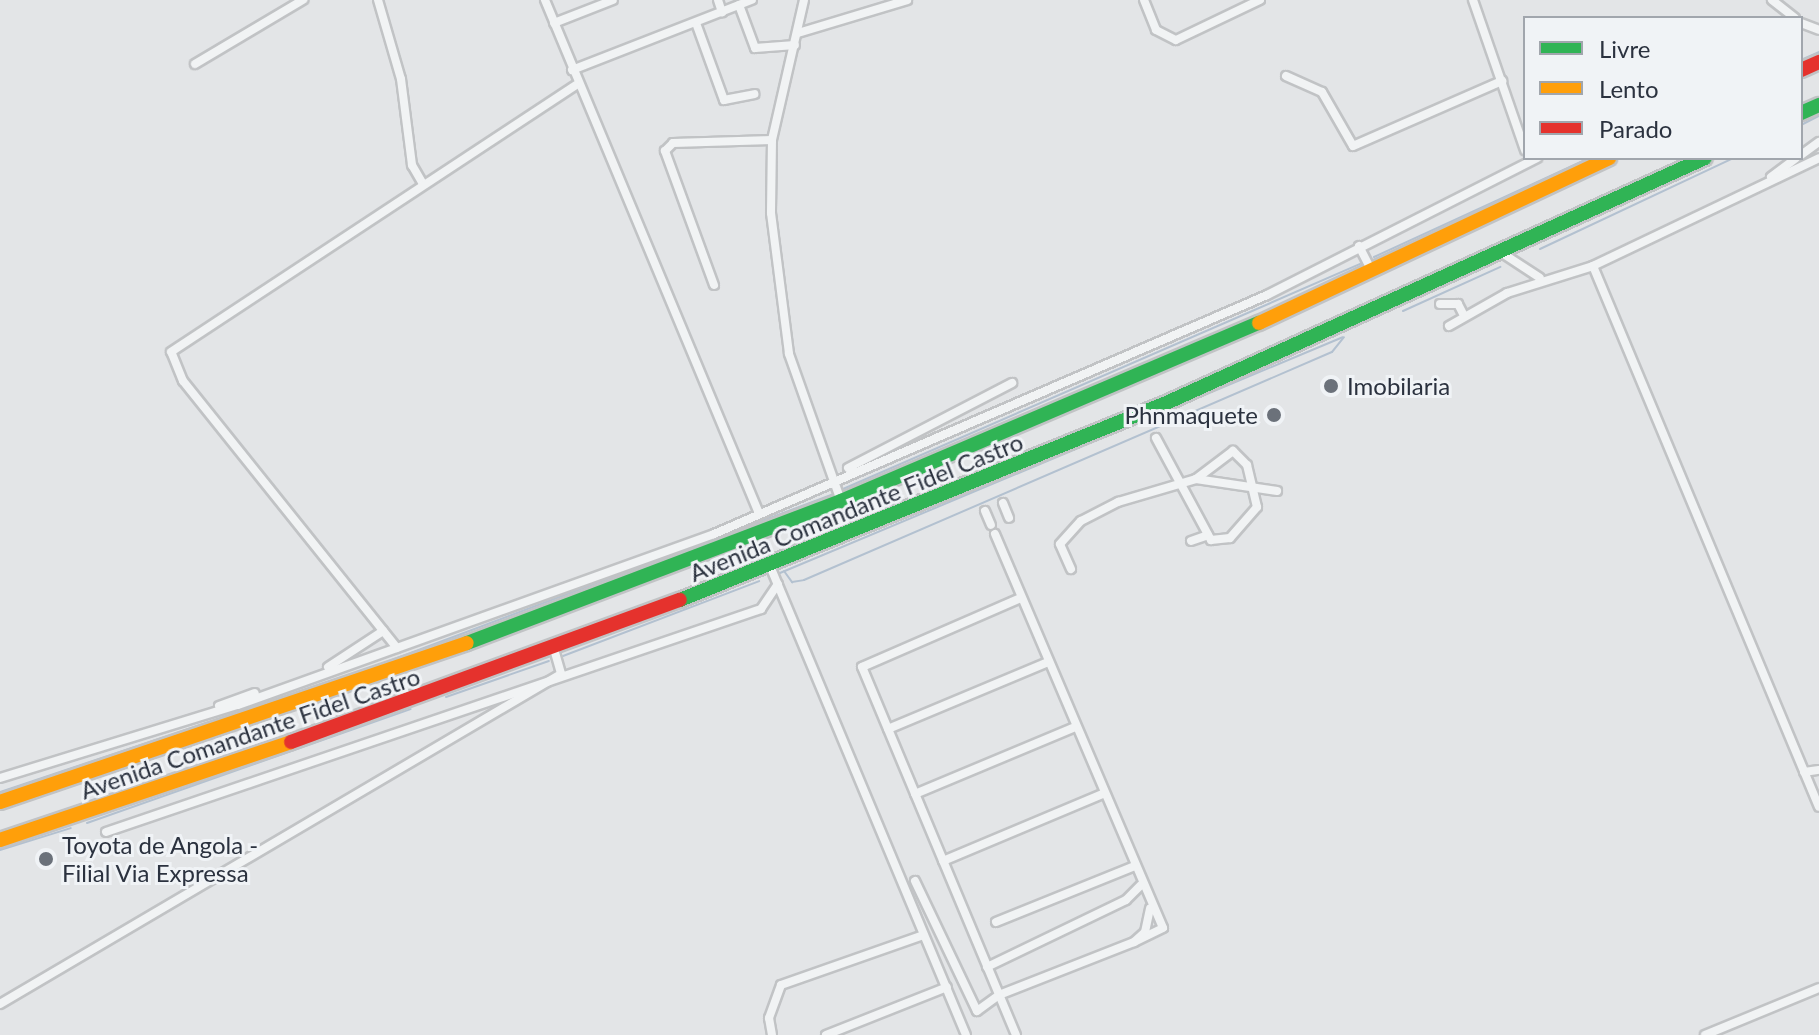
<!DOCTYPE html>
<style>
body{margin:0}
#map{position:relative;width:1819px;height:1035px;overflow:hidden;background:#e3e5e7;font-family:Lato,sans-serif}
div>[style]{position:absolute}
[style*='--x']{left:calc(var(--x)*1px);top:calc(var(--y)*1px);width:calc(var(--w)*1px);rotate:calc(var(--a)*1deg)}
.stream>*{height:2px;margin:-1px;padding:0 1px;transform-origin:1px;border-radius:1px;background:#b3c1d0}
.roads{filter:drop-shadow(2px 0 #c1c3c5) drop-shadow(-2px 0 #c1c3c5) drop-shadow(0 2px #c1c3c5) drop-shadow(0 -2px #c1c3c5)}
.street>*{height:8px;margin:-4px;padding:0 4px;transform-origin:4px;border-radius:4px;background:#f1f3f4}
.fast>*{height:14px;margin:-7px;padding:0 7px;transform-origin:7px;border-radius:7px;background:#30b455}
.slow>*{height:14px;margin:-7px;padding:0 7px;transform-origin:7px;border-radius:7px;background:#ff9f0a}
.jam>*{height:14px;margin:-7px;padding:0 7px;transform-origin:7px;border-radius:7px;background:#e5322d}
.dots>*{width:22px;height:22px;translate:-50% -50%;box-sizing:border-box;border:4px solid #f0f3f6;border-radius:50%}
span{translate:-50% -50%;white-space:nowrap;text-align:center;line-height:1.15;-webkit-text-stroke:6px #f0f3f6;paint-order:stroke}
.poi-label{font-size:24px;color:#2b323f}
.left{translate:0 -50%;text-align:left}
.right{translate:-100% -50%;text-align:right}
.street-label{font-size:24px;color:#2b323f}
.legend{position:absolute;left:1523px;top:16px;width:280px;height:144px;box-sizing:border-box;background:#f0f3f6;border:2px solid #a1a6ad;margin:0;padding:10px 14px;list-style:none;font-size:24px;color:#2b323f}
.legend li{display:flex;align-items:center;gap:16px;height:40px}
.legend b{width:40px;border:2px solid #a1a6ad}
</style>
<div id="map">
<div class="stream">
<div style="--x:1801;--y:60;--w:20;--a:-24"></div>
<div style="--x:1801;--y:125;--w:20;--a:-27"></div>
<div style="--x:1540;--y:249;--w:213;--a:-25.2"></div>
<div style="--x:1374;--y:257;--w:237;--a:-24.7"></div>
<div style="--x:1403;--y:311;--w:107;--a:-24.4"></div>
<div style="--x:843;--y:489;--w:564;--a:-23.52"></div>
<div style="--x:784;--y:571;--w:14;--a:54"></div>
<div style="--x:792;--y:582;--w:12;--a:-9"></div>
<div style="--x:804;--y:580;--w:575;--a:-23.36"></div>
<div style="--x:1332;--y:352;--w:19;--a:-51"></div>
<div style="--x:780;--y:573;--w:610;--a:-22.74"></div>
<div style="--x:563;--y:656;--w:210;--a:-20.9"></div>
<div style="--x:446;--y:697;--w:109;--a:-19.3"></div>
<div style="--x:0;--y:792;--w:388;--a:-18.5"></div>
<div style="--x:368;--y:669;--w:497;--a:-20.6"></div>
<div style="--x:87;--y:823;--w:343;--a:-19.4"></div>
<div style="--x:0;--y:850;--w:74;--a:-17.2"></div>
</div>
<div class="roads">
<div class="street">
<div style="--x:378;--y:0;--w:82;--a:73.8"></div>
<div style="--x:401;--y:79;--w:87;--a:82.7"></div>
<div style="--x:412;--y:165;--w:22;--a:60"></div>
<div style="--x:545;--y:0;--w:554;--a:67.37"></div>
<div style="--x:718;--y:0;--w:13;--a:72"></div>
<div style="--x:804;--y:0;--w:144;--a:102.9"></div>
<div style="--x:772;--y:140;--w:73;--a:90.8"></div>
<div style="--x:771;--y:213;--w:142;--a:82.7"></div>
<div style="--x:789;--y:354;--w:156;--a:70.5"></div>
<div style="--x:1144;--y:0;--w:32;--a:68"></div>
<div style="--x:1156;--y:30;--w:22;--a:27"></div>
<div style="--x:1176;--y:40;--w:93;--a:-25.5"></div>
<div style="--x:1473;--y:0;--w:159;--a:70.9"></div>
<div style="--x:1772;--y:0;--w:29;--a:38"></div>
<div style="--x:739;--y:5;--w:46;--a:69.6"></div>
<div style="--x:755;--y:48;--w:40;--a:-4.3"></div>
<div style="--x:554;--y:23;--w:63;--a:-21.3"></div>
<div style="--x:696;--y:23;--w:82;--a:70"></div>
<div style="--x:724;--y:100;--w:31;--a:-11"></div>
<div style="--x:1801;--y:23;--w:19;--a:21"></div>
<div style="--x:798;--y:33;--w:114;--a:-16.8"></div>
<div style="--x:195;--y:64;--w:126;--a:-30.7"></div>
<div style="--x:572;--y:70;--w:193;--a:-21.3"></div>
<div style="--x:1286;--y:76;--w:39;--a:24"></div>
<div style="--x:1322;--y:92;--w:62;--a:60.1"></div>
<div style="--x:1353;--y:146;--w:163;--a:-23.6"></div>
<div style="--x:1801;--y:155;--w:22;--a:-36"></div>
<div style="--x:1771;--y:177;--w:31;--a:-37"></div>
<div style="--x:1359;--y:246;--w:27;--a:63"></div>
<div style="--x:1502;--y:253;--w:45;--a:33.3"></div>
<div style="--x:1593;--y:266;--w:586;--a:67.33"></div>
<div style="--x:714;--y:285;--w:143;--a:-110.1"></div>
<div style="--x:665;--y:151;--w:11;--a:-45"></div>
<div style="--x:673;--y:143;--w:99;--a:-1.7"></div>
<div style="--x:1440;--y:304;--w:18;--a:0"></div>
<div style="--x:1458;--y:304;--w:11;--a:63"></div>
<div style="--x:1449;--y:326;--w:67;--a:-29.6"></div>
<div style="--x:1507;--y:293;--w:90;--a:-17.4"></div>
<div style="--x:1593;--y:266;--w:250;--a:-25.5"></div>
<div style="--x:1156;--y:438;--w:116;--a:61.7"></div>
<div style="--x:1211;--y:540;--w:19;--a:-6"></div>
<div style="--x:1230;--y:538;--w:41;--a:-48.9"></div>
<div style="--x:1257;--y:507;--w:43;--a:-103.4"></div>
<div style="--x:1247;--y:465;--w:20;--a:-135"></div>
<div style="--x:1233;--y:451;--w:46;--a:142.9"></div>
<div style="--x:848;--y:468;--w:185;--a:-27.4"></div>
<div style="--x:1003;--y:503;--w:16;--a:68"></div>
<div style="--x:985;--y:511;--w:15;--a:67"></div>
<div style="--x:995;--y:534;--w:428;--a:66.9"></div>
<div style="--x:1163;--y:928;--w:32;--a:154"></div>
<div style="--x:1191;--y:541;--w:18;--a:-19"></div>
<div style="--x:770;--y:566;--w:508;--a:67.32"></div>
<div style="--x:1071;--y:569;--w:27;--a:-114"></div>
<div style="--x:1060;--y:544;--w:31;--a:-48"></div>
<div style="--x:1081;--y:521;--w:42;--a:-27.2"></div>
<div style="--x:1118;--y:502;--w:81;--a:-16.4"></div>
<div style="--x:1196;--y:479;--w:82;--a:8.4"></div>
<div style="--x:397;--y:648;--w:342;--a:-128.7"></div>
<div style="--x:183;--y:381;--w:31;--a:-112"></div>
<div style="--x:171;--y:352;--w:485;--a:-33.4"></div>
<div style="--x:554;--y:649;--w:26;--a:74"></div>
<div style="--x:328;--y:667;--w:66;--a:-33.2"></div>
<div style="--x:219;--y:706;--w:38;--a:-20"></div>
<div style="--x:888;--y:729;--w:173;--a:-22.7"></div>
<div style="--x:1804;--y:772;--w:15;--a:-8"></div>
<div style="--x:0;--y:778;--w:249;--a:-17.1"></div>
<div style="--x:238;--y:705;--w:506;--a:-19.76"></div>
<div style="--x:714;--y:534;--w:602;--a:-23.37"></div>
<div style="--x:1267;--y:295;--w:303;--a:-26.9"></div>
<div style="--x:915;--y:794;--w:173;--a:-22.7"></div>
<div style="--x:106;--y:832;--w:692;--a:-18.8"></div>
<div style="--x:761;--y:609;--w:30;--a:-56"></div>
<div style="--x:943;--y:861;--w:173;--a:-22.8"></div>
<div style="--x:915;--y:881;--w:144;--a:64.5"></div>
<div style="--x:977;--y:1011;--w:27;--a:-36"></div>
<div style="--x:999;--y:995;--w:145;--a:-21.4"></div>
<div style="--x:1134;--y:942;--w:15;--a:-42"></div>
<div style="--x:1145;--y:932;--w:24;--a:-78"></div>
<div style="--x:996;--y:922;--w:147;--a:-22"></div>
<div style="--x:987;--y:967;--w:154;--a:-25.7"></div>
<div style="--x:1126;--y:900;--w:21;--a:-45"></div>
<div style="--x:0;--y:1004;--w:651;--a:-30.47"></div>
<div style="--x:772;--y:1035;--w:17;--a:-100"></div>
<div style="--x:769;--y:1018;--w:35;--a:-70"></div>
<div style="--x:781;--y:985;--w:151;--a:-19.3"></div>
<div style="--x:826;--y:1035;--w:130;--a:-21.6"></div>
<div style="--x:1016;--y:1035;--w:399;--a:-112.7"></div>
<div style="--x:862;--y:667;--w:173;--a:-23.5"></div>
<div style="--x:1705;--y:1035;--w:123;--a:-22.4"></div>
</div>
<div class="fast">
<div style="--x:1801;--y:113;--w:20;--a:-24"></div>
<div style="--x:680;--y:600;--w:522;--a:-22.05"></div>
<div style="--x:1164;--y:404;--w:594;--a:-24.45"></div>
<div style="--x:467;--y:643;--w:400;--a:-20.8"></div>
<div style="--x:841;--y:501;--w:454;--a:-23.1"></div>
</div>
<div class="slow">
<div style="--x:1259;--y:323;--w:387;--a:-25.2"></div>
<div style="--x:0;--y:802;--w:493;--a:-18.8"></div>
<div style="--x:0;--y:840;--w:307;--a:-18.6"></div>
</div>
<div class="jam">
<div style="--x:1801;--y:70;--w:20;--a:-24"></div>
<div style="--x:291;--y:742;--w:414;--a:-20.1"></div>
</div>
</div>
<div class="dots">
<div style="left:1331px;top:386px;background:#6b717a"></div>
<div style="left:1274px;top:415px;background:#6b717a"></div>
<div style="left:46px;top:859px;background:#6b717a"></div>
</div>
<div class="poi-label">
<span class="left" style="left:1347px;top:386px">Imobilaria</span>
<span class="right" style="left:1258px;top:415px">Phnmaquete</span>
<span class="left" style="left:62px;top:859px">Toyota de Angola -<br>Filial Via Expressa</span>
</div>
<div class="street-label">
<span style="left:856px;top:507px;rotate:-22deg">Avenida Comandante Fidel Castro</span>
<span style="left:250px;top:733px;rotate:-19deg">Avenida Comandante Fidel Castro</span>
</div>
<ul class="legend">
<li><b style="height:10px;background:#30b455"></b>Livre</li>
<li><b style="height:10px;background:#ff9f0a"></b>Lento</li>
<li><b style="height:10px;background:#e5322d"></b>Parado</li>
</ul>
</div>
